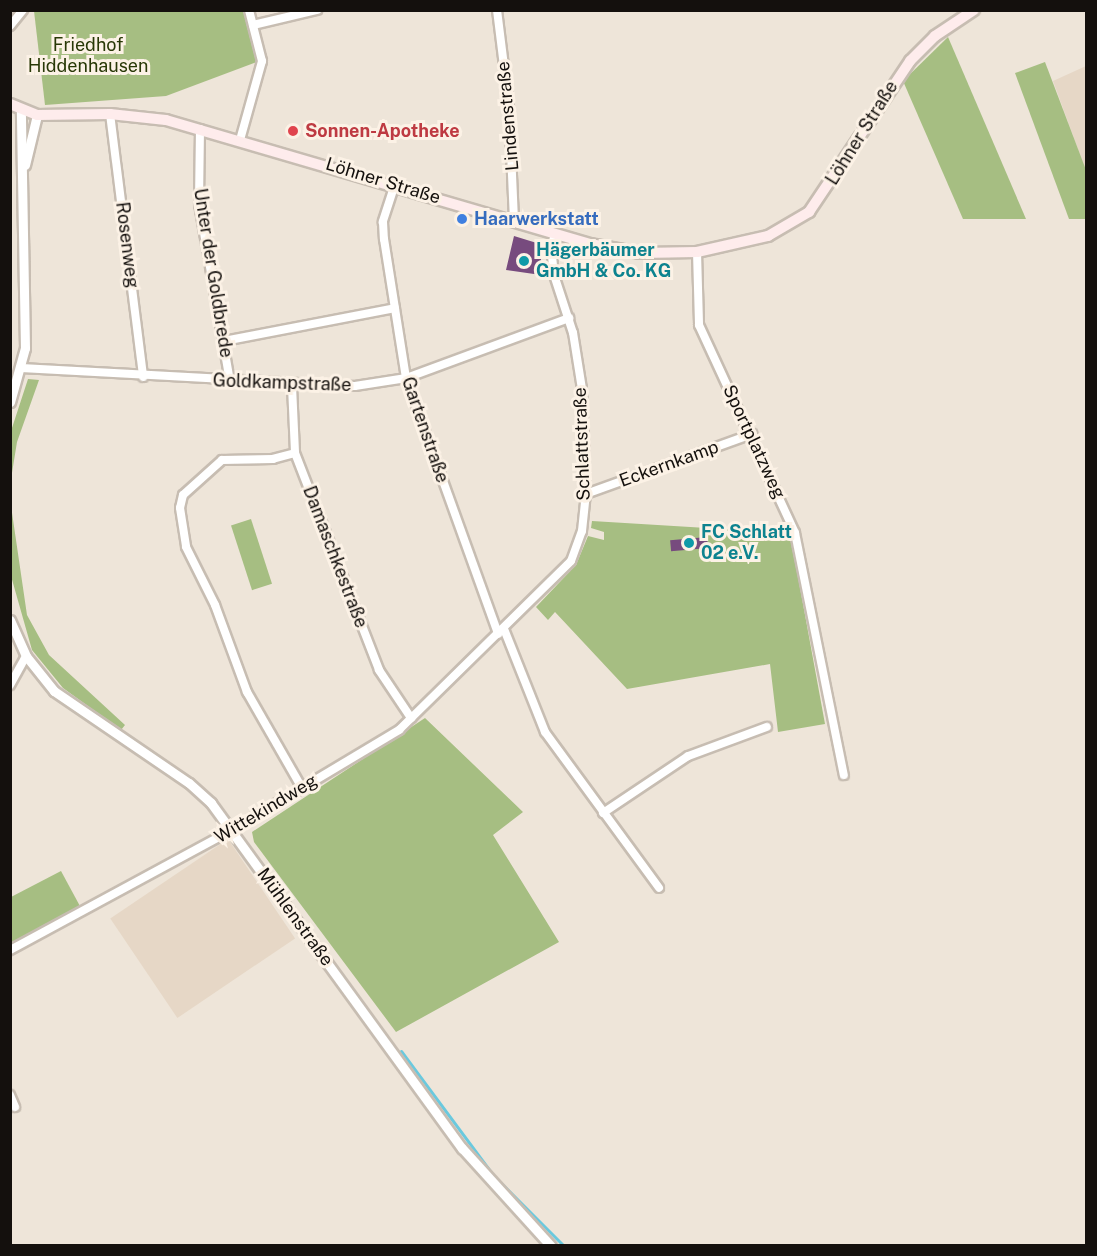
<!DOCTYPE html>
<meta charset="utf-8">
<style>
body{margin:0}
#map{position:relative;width:1097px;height:1256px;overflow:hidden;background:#eee5d9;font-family:"Public Sans",sans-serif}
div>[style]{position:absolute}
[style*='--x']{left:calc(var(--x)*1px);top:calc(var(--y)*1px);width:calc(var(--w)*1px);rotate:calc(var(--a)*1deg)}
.built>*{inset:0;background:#e6d7c6;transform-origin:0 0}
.green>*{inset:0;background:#a6be82;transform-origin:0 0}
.stream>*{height:3px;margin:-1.5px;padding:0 1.5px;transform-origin:1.5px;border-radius:1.5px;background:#6ac9de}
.building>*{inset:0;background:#774b7e;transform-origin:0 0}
.roads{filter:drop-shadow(2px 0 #c7bdb2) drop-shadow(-2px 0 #c7bdb2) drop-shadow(0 2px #c7bdb2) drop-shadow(0 -2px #c7bdb2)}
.minor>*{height:8px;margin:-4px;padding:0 4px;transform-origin:4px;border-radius:4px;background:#fff}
.tertiary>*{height:9px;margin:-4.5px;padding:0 4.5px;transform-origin:4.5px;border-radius:4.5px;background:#fff}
.secondary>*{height:10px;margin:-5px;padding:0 5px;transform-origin:5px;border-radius:5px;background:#feecec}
.dots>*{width:16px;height:16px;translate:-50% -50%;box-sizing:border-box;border:3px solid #fcf2e6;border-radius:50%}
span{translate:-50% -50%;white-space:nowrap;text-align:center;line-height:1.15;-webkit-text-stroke:6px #fcf2e6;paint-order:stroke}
.park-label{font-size:18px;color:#283806}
.street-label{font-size:18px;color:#14100d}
.health-label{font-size:18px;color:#be3a42;font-weight:700}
.left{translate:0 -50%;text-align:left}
.shop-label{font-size:18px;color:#366cbe;font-weight:700}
.culture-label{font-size:18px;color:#0d838f;font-weight:700}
.frame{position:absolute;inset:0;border:12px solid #14100d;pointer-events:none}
</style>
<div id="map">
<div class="built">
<div style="clip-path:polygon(1086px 66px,1086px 171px,1053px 81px)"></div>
<div style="left:228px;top:839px;width:120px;height:142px;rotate:56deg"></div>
</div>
<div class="green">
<div style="clip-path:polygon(34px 11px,244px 11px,257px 62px,166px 96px,45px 105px)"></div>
<div style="clip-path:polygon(948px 37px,1026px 219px,963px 219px,903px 81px)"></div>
<div style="clip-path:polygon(1045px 62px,1086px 170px,1086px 219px,1069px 219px,1015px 73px)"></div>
<div style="clip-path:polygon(28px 379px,39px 380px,17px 442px,11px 479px,11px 431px)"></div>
<div style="clip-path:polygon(10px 499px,27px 615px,49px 655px,125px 725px,121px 730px,63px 688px,32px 650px,11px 576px)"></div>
<div style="left:251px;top:519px;width:68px;height:21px;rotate:72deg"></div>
<div style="clip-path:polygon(592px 521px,790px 533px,825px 724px,778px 732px,770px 664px,627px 689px,555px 612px,548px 620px,536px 607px,576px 565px,588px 536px,604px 540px,604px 532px,591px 528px)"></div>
<div style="clip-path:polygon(425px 718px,523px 812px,493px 835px,559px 942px,396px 1032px,254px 842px,252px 832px)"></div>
<div style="clip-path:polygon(61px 871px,81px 908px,11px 945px,11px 897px)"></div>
</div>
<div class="stream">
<div style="--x:401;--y:1051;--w:154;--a:53.4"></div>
<div style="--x:493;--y:1175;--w:100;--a:45"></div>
</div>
<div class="building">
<div style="clip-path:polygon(514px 236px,540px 244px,537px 256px,541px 255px,541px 275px,506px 270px)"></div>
<div style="left:707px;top:537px;width:11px;height:37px;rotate:85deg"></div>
</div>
<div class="roads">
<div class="minor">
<div style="--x:497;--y:10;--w:97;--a:82.9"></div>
<div style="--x:509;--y:106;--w:115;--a:87.5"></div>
<div style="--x:253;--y:25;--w:66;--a:-13.2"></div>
<div style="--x:10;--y:26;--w:21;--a:-51"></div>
<div style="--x:110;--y:114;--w:265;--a:82.8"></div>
<div style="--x:200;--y:129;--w:75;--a:90.8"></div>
<div style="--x:199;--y:204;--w:181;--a:80.1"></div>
<div style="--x:240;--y:140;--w:82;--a:-74.4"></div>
<div style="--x:262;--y:61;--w:53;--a:-104.3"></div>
<div style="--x:395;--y:184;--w:40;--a:108"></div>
<div style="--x:383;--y:222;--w:17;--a:87"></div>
<div style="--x:384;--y:239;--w:141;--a:81"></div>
<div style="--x:406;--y:378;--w:272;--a:70.2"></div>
<div style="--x:697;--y:252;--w:73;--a:88.4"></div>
<div style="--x:699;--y:325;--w:229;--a:65.2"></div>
<div style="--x:795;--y:533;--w:247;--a:78.6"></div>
<div style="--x:224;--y:341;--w:174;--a:-10.9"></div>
<div style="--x:21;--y:368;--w:334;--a:3.1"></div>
<div style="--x:355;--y:386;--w:52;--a:-8.9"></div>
<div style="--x:406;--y:378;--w:174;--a:-20.2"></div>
<div style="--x:292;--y:386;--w:67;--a:87.4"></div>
<div style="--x:295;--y:453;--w:233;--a:68.8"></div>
<div style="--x:379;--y:670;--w:58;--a:56.3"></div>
<div style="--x:295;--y:453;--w:23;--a:165"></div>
<div style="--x:273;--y:459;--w:51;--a:178.9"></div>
<div style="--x:222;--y:460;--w:52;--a:138.1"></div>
<div style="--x:183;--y:495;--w:13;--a:103"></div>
<div style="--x:180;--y:508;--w:39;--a:81"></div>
<div style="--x:186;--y:547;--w:65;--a:63.4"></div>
<div style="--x:215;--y:605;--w:93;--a:69.8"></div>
<div style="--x:247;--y:692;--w:111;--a:60.2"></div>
<div style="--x:586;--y:494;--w:177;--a:-19.9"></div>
<div style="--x:504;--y:629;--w:111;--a:68.3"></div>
<div style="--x:545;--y:732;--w:193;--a:53.8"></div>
<div style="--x:10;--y:685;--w:33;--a:-61"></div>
<div style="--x:603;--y:813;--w:102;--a:-33.8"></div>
<div style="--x:688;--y:756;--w:84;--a:-20.2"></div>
<div style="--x:10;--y:950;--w:252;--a:-28.4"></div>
<div style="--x:232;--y:830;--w:195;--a:-30.9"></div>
<div style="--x:399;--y:730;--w:241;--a:-44.5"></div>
<div style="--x:571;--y:561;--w:32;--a:-70"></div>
<div style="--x:582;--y:531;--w:37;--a:-84"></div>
<div style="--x:586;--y:494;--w:105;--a:-92.2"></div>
<div style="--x:582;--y:389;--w:57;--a:-99.1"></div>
<div style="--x:573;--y:333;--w:61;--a:-108.1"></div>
<div style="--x:554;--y:275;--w:27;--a:-96"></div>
<div style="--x:551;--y:248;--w:15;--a:-74"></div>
<div style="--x:10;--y:1095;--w:13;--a:67"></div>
</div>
<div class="tertiary">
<div style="--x:25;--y:165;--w:51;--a:-76.5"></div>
<div style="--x:10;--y:402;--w:56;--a:-74.5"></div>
<div style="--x:25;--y:348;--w:236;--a:-91"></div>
<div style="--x:10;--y:620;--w:39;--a:66"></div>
<div style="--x:26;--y:656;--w:45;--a:51.3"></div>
<div style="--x:54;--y:691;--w:163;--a:34.3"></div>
<div style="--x:189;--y:783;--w:30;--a:42"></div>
<div style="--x:211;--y:803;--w:427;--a:54"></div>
<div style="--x:462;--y:1148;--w:132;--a:47.8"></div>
</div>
<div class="secondary">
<div style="--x:10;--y:104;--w:29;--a:22"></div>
<div style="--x:37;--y:115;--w:73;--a:-0.8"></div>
<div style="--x:110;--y:114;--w:56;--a:6.1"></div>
<div style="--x:166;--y:120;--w:442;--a:16.3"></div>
<div style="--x:590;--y:244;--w:51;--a:10.2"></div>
<div style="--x:640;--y:253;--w:57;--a:-1"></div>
<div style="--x:697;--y:252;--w:73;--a:-12.7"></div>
<div style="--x:768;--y:236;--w:48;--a:-30.3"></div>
<div style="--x:809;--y:212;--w:182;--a:-56.2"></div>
<div style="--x:910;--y:61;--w:35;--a:-45"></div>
<div style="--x:935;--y:36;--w:47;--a:-33.7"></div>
</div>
</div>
<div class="dots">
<div style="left:293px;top:131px;background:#e0444e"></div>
<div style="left:462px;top:219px;background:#3f7fe0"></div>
<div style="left:524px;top:261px;background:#0f9aa8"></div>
<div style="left:689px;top:543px;background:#0f9aa8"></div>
</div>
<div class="park-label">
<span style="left:88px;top:56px">Friedhof<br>Hiddenhausen</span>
</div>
<div class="street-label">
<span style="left:508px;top:116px;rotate:-95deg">Lindenstraße</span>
<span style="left:862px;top:133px;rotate:-58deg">Löhner Straße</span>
<span style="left:383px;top:181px;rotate:17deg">Löhner Straße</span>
<span style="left:127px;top:245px;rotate:83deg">Rosenweg</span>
<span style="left:213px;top:273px;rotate:81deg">Unter der Goldbrede</span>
<span style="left:282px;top:383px;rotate:2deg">Goldkampstraße</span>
<span style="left:425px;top:430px;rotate:71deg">Gartenstraße</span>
<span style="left:754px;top:442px;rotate:65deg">Sportplatzweg</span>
<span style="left:582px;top:444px;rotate:-92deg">Schlattstraße</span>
<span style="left:669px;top:464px;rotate:-20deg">Eckernkamp</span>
<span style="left:335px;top:557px;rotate:69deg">Damaschkestraße</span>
<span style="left:266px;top:809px;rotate:-31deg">Wittekindweg</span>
<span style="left:295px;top:917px;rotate:54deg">Mühlenstraße</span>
</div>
<div class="health-label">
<span class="left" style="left:305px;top:131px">Sonnen-Apotheke</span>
</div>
<div class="shop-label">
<span class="left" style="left:474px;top:219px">Haarwerkstatt</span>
</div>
<div class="culture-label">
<span class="left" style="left:536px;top:261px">Hägerbäumer<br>GmbH &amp; Co. KG</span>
<span class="left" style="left:701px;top:543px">FC Schlatt<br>02 e.V.</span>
</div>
<div class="frame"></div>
</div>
